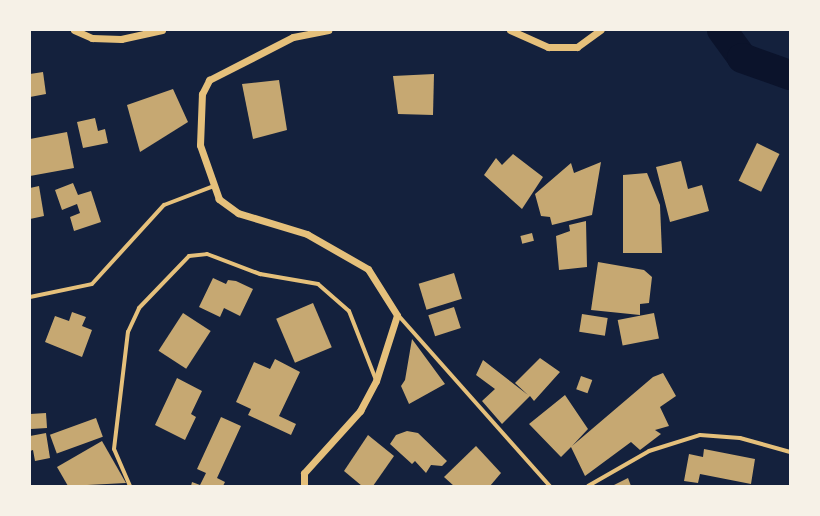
<!DOCTYPE html>
<style>
body{margin:0}
#map{position:relative;width:820px;height:516px;overflow:hidden;background:#14213d;font-family:Cabin,sans-serif}
div>[style]{position:absolute}
[style*='--x']{left:calc(var(--x)*1px);top:calc(var(--y)*1px);width:calc(var(--w)*1px);rotate:calc(var(--a)*1deg)}
.river>*{height:30px;margin:-15px;padding:0 15px;transform-origin:15px;border-radius:15px;background:#0b132b}
.building>*{inset:0;background:#c6a872;transform-origin:0 0}
.minor>*{height:4px;margin:-2px;padding:0 2px;transform-origin:2px;border-radius:2px;background:#e5c07b}
.tertiary>*{height:7px;margin:-3.5px;padding:0 3.5px;transform-origin:3.5px;border-radius:3.5px;background:#e5c07b}
span{translate:-50% -50%;white-space:nowrap;text-align:center;line-height:1.15;-webkit-text-stroke:3px #f6f1e7;paint-order:stroke}
.frame{position:absolute;inset:0;border:31px solid #f6f1e7;pointer-events:none}
</style>
<div id="map">
<div class="river">
<div style="--x:722;--y:30;--w:34;--a:54"></div>
<div style="--x:742;--y:58;--w:51;--a:19.5"></div>
</div>
<div class="building">
<div style="clip-path:polygon(43px 72px,46px 94px,30px 97px,30px 74px)"></div>
<div style="clip-path:polygon(434px 74px,433px 115px,398px 114px,393px 76px)"></div>
<div style="clip-path:polygon(279px 80px,287px 130px,253px 139px,242px 84px)"></div>
<div style="clip-path:polygon(173px 89px,188px 122px,140px 152px,127px 105px)"></div>
<div style="clip-path:polygon(95px 118px,98px 131px,105px 129px,108px 143px,83px 148px,77px 122px)"></div>
<div style="clip-path:polygon(67px 132px,74px 168px,30px 176px,30px 139px)"></div>
<div style="left:757px;top:143px;width:25px;height:42px;rotate:26deg"></div>
<div style="clip-path:polygon(513px 154px,543px 177px,522px 209px,484px 175px,496px 158px,502px 165px)"></div>
<div style="clip-path:polygon(681px 161px,688px 189px,702px 185px,709px 211px,670px 222px,656px 167px)"></div>
<div style="clip-path:polygon(601px 162px,592px 215px,552px 225px,550px 217px,541px 216px,535px 194px,571px 163px,574px 173px)"></div>
<div style="clip-path:polygon(647px 173px,660px 205px,662px 253px,623px 253px,623px 175px)"></div>
<div style="clip-path:polygon(73px 183px,78px 195px,91px 191px,101px 222px,74px 231px,70px 217px,80px 213px,77px 204px,62px 210px,55px 190px)"></div>
<div style="clip-path:polygon(39px 186px,44px 216px,30px 219px,30px 188px)"></div>
<div style="clip-path:polygon(586px 221px,587px 267px,559px 270px,556px 236px,570px 231px,569px 225px)"></div>
<div style="left:532px;top:233px;width:8px;height:12px;rotate:76deg"></div>
<div style="clip-path:polygon(598px 262px,644px 270px,652px 277px,649px 303px,640px 304px,640px 315px,591px 310px)"></div>
<div style="left:454px;top:273px;width:27px;height:37px;rotate:73deg"></div>
<div style="clip-path:polygon(213px 278px,226px 284px,228px 280px,236px 281px,253px 289px,240px 316px,224px 308px,220px 317px,199px 307px)"></div>
<div style="left:313px;top:303px;width:48px;height:40px;rotate:67deg"></div>
<div style="left:454px;top:307px;width:22px;height:27px;rotate:72deg"></div>
<div style="clip-path:polygon(72px 312px,86px 317px,82px 326px,92px 330px,82px 357px,45px 342px,55px 316px,69px 321px)"></div>
<div style="left:183px;top:313px;width:33px;height:45px;rotate:33deg"></div>
<div style="left:654px;top:313px;width:26px;height:37px;rotate:79deg"></div>
<div style="left:582px;top:314px;width:26px;height:18px;rotate:9deg"></div>
<div style="clip-path:polygon(412px 339px,445px 384px,409px 404px,401px 386px,405px 380px)"></div>
<div style="clip-path:polygon(540px 358px,560px 372px,534px 401px,530px 396px,502px 424px,482px 401px,495px 389px,476px 375px,483px 360px,528px 395px,515px 383px)"></div>
<div style="clip-path:polygon(275px 359px,300px 372px,279px 416px,296px 424px,291px 435px,248px 415px,251px 409px,236px 402px,254px 362px,270px 369px)"></div>
<div style="clip-path:polygon(663px 373px,676px 396px,660px 407px,669px 426px,655px 430px,661px 434px,640px 450px,631px 442px,585px 476px,571px 447px,561px 457px,529px 424px,565px 395px,588px 429px,572px 446px,653px 377px)"></div>
<div style="left:581px;top:376px;width:12px;height:14px;rotate:20deg"></div>
<div style="clip-path:polygon(177px 378px,202px 391px,191px 414px,196px 417px,185px 440px,155px 425px)"></div>
<div style="left:46px;top:413px;width:15px;height:16px;rotate:86deg"></div>
<div style="clip-path:polygon(221px 417px,241px 426px,217px 478px,225px 482px,223px 486px,191px 486px,192px 482px,200px 485px,206px 473px,197px 469px)"></div>
<div style="left:96px;top:418px;width:20px;height:49px;rotate:70deg"></div>
<div style="clip-path:polygon(407px 431px,418px 433px,447px 461px,442px 466px,431px 465px,426px 473px,415px 461px,412px 464px,390px 444px,396px 435px)"></div>
<div style="clip-path:polygon(46px 433px,50px 458px,35px 461px,33px 450px,30px 451px,30px 436px)"></div>
<div style="clip-path:polygon(368px 435px,394px 456px,373px 486px,362px 486px,344px 471px)"></div>
<div style="clip-path:polygon(102px 441px,126px 483px,68px 486px,57px 467px)"></div>
<div style="clip-path:polygon(476px 446px,501px 473px,490px 486px,454px 486px,444px 477px)"></div>
<div style="clip-path:polygon(704px 449px,755px 459px,751px 484px,700px 474px,698px 483px,684px 481px,689px 454px,703px 457px)"></div>
<div style="clip-path:polygon(628px 478px,631px 486px,612px 486px)"></div>
</div>
<div class="minor">
<div style="--x:30;--y:297;--w:63;--a:-11.8"></div>
<div style="--x:92;--y:284;--w:107;--a:-47.7"></div>
<div style="--x:164;--y:205;--w:53;--a:-20.8"></div>
<div style="--x:398;--y:315;--w:229;--a:48.4"></div>
<div style="--x:130;--y:486;--w:40;--a:-113.4"></div>
<div style="--x:114;--y:449;--w:118;--a:-83.2"></div>
<div style="--x:128;--y:332;--w:26;--a:-65"></div>
<div style="--x:139;--y:308;--w:72;--a:-46.1"></div>
<div style="--x:189;--y:256;--w:18;--a:-6"></div>
<div style="--x:207;--y:254;--w:57;--a:20.7"></div>
<div style="--x:260;--y:274;--w:59;--a:9.8"></div>
<div style="--x:318;--y:284;--w:41;--a:41.1"></div>
<div style="--x:349;--y:311;--w:74;--a:68.6"></div>
<div style="--x:588;--y:486;--w:70;--a:-29.8"></div>
<div style="--x:649;--y:451;--w:53;--a:-17.4"></div>
<div style="--x:700;--y:435;--w:40;--a:4.3"></div>
<div style="--x:740;--y:438;--w:52;--a:15.6"></div>
</div>
<div class="tertiary">
<div style="--x:74;--y:30;--w:20;--a:24"></div>
<div style="--x:92;--y:38;--w:29;--a:2"></div>
<div style="--x:121;--y:39;--w:42;--a:-12.4"></div>
<div style="--x:510;--y:30;--w:42;--a:24.1"></div>
<div style="--x:548;--y:47;--w:29;--a:0"></div>
<div style="--x:577;--y:47;--w:29;--a:-36"></div>
<div style="--x:304;--y:486;--w:13;--a:-90"></div>
<div style="--x:304;--y:473;--w:84;--a:-47.9"></div>
<div style="--x:360;--y:411;--w:34;--a:-62"></div>
<div style="--x:376;--y:381;--w:69;--a:-72.3"></div>
<div style="--x:397;--y:315;--w:54;--a:-122.2"></div>
<div style="--x:368;--y:269;--w:70;--a:-150.2"></div>
<div style="--x:307;--y:234;--w:72;--a:-163.1"></div>
<div style="--x:238;--y:213;--w:24;--a:-144"></div>
<div style="--x:219;--y:199;--w:57;--a:-109.4"></div>
<div style="--x:200;--y:145;--w:51;--a:-87.8"></div>
<div style="--x:202;--y:94;--w:16;--a:-63"></div>
<div style="--x:209;--y:80;--w:94;--a:-27.1"></div>
<div style="--x:293;--y:37;--w:36;--a:-11"></div>
</div>
<div class="frame"></div>
</div>
